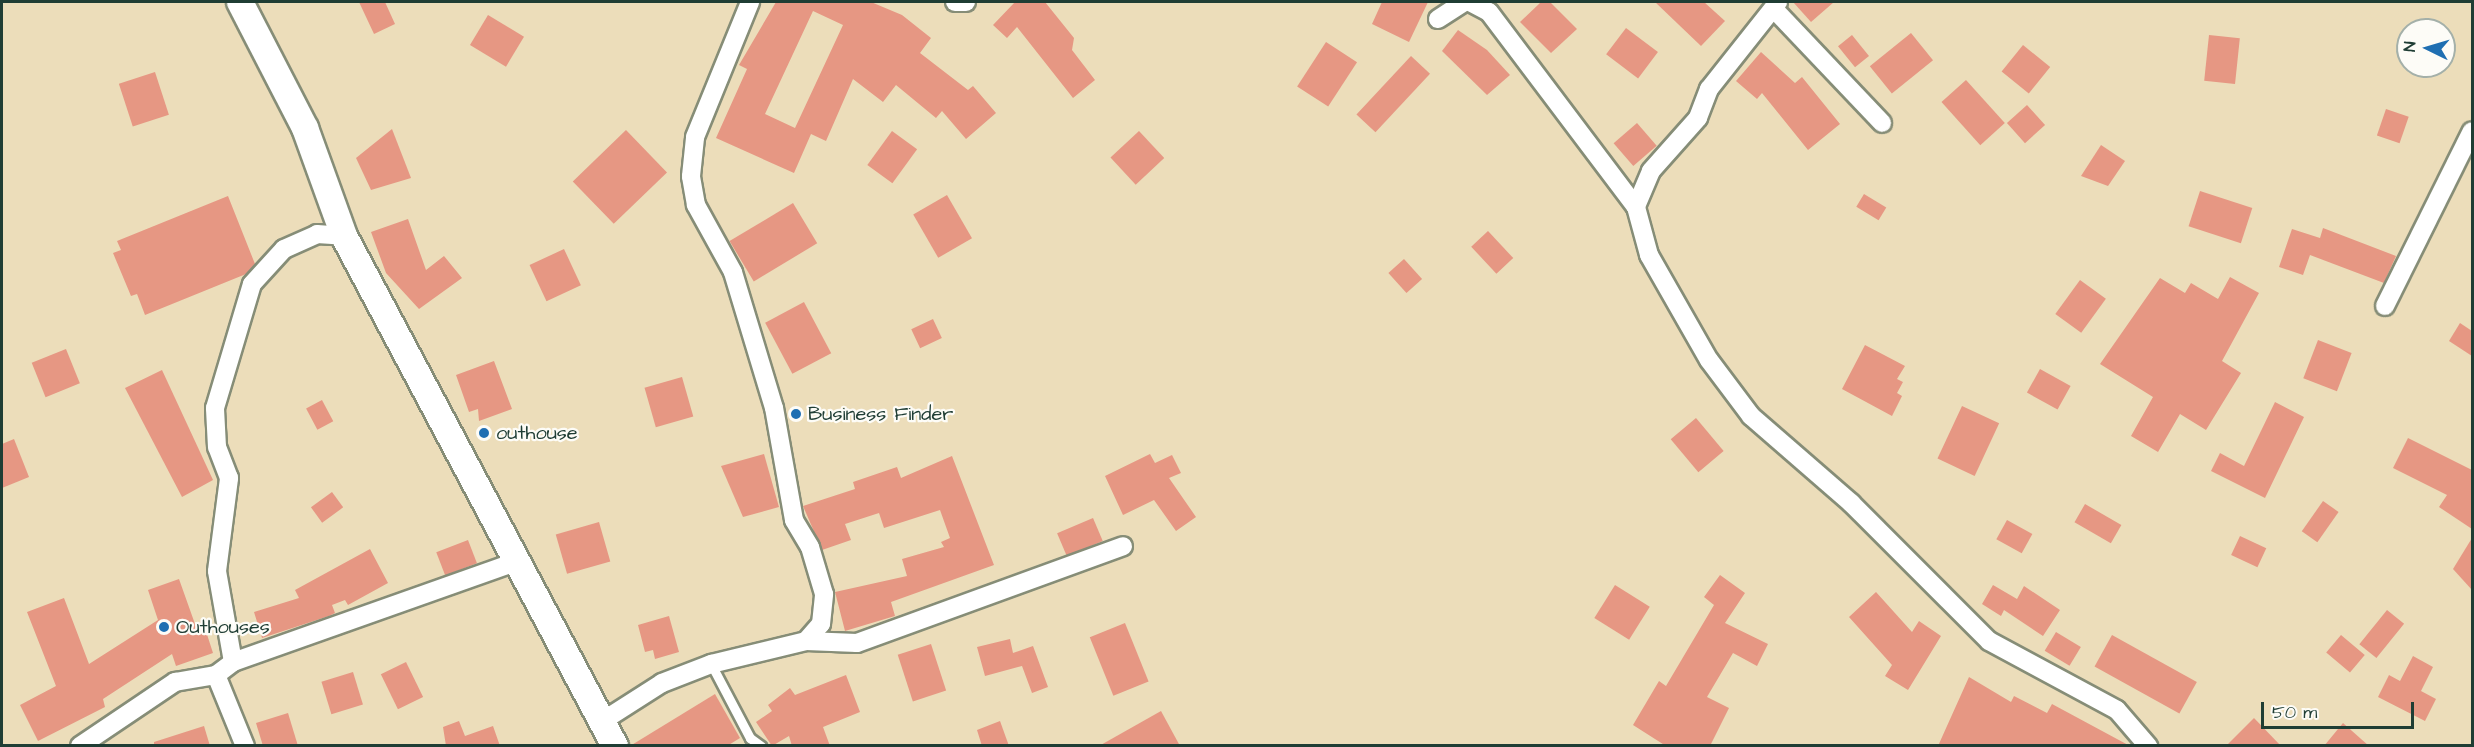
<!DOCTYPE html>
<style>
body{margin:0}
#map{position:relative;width:2474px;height:747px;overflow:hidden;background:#ecddba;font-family:"Architects Daughter",sans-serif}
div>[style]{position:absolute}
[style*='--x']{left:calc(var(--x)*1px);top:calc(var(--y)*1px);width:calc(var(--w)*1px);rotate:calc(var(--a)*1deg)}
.building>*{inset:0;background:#e69783;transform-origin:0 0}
.roads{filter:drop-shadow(2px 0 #868d77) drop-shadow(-2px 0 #868d77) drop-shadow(0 2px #868d77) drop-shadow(0 -2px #868d77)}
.lane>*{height:9px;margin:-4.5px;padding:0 4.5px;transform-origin:4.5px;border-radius:4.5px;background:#fff}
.street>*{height:18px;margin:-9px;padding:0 9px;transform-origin:9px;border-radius:9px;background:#fff}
.secondary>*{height:26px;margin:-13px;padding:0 13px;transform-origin:13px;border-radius:13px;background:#fff}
.dots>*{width:16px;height:16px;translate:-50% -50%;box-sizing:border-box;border:3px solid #fdfcf7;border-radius:50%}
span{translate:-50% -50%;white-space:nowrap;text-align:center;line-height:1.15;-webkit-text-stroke:4.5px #fdfcf7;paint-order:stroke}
.poi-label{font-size:20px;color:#1f3d34}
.left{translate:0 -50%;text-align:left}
.frame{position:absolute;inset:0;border:3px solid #1f3d34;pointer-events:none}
.north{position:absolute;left:2396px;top:18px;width:60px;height:60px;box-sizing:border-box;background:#fdfcf7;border:2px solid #a4b0a9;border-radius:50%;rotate:275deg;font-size:16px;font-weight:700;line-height:24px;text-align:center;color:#1f3d34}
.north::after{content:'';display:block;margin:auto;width:21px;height:27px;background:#1f6fb2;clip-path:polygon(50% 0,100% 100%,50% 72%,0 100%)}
.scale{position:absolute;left:2261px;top:702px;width:153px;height:27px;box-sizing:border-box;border:3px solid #1f3d34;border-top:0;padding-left:8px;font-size:18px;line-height:21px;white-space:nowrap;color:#1f3d34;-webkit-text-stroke:4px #fdfcf7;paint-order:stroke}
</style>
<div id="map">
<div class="building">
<div style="clip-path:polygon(359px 2px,385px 2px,395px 24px,374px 34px)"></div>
<div style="clip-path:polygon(evenodd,776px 2px,871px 2px,902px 15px,931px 38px,920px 53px,968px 90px,973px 86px,996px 113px,966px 139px,942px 111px,936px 118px,896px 85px,883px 102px,853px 79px,826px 141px,811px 134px,794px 173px,716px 138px,747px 69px,739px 65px,776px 2px,813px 11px,843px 25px,795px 128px,765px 114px,813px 11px)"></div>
<div style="clip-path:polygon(1015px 2px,1045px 2px,1074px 38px,1072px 50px,1095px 80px,1073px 98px,1017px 27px,1007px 38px,993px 25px)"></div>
<div style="clip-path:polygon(1382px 2px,1428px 2px,1409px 42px,1372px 24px)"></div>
<div style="clip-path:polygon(1541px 2px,1550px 2px,1577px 29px,1551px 53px,1520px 22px)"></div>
<div style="clip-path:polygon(1655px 2px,1704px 2px,1725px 21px,1701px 46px)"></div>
<div style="clip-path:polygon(1793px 2px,1834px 2px,1811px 22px)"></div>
<div style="left:488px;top:15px;width:42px;height:35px;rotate:31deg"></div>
<div style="left:1626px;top:28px;width:40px;height:33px;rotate:37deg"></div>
<div style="clip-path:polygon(1458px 30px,1487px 50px,1510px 75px,1487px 95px,1442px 51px)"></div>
<div style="left:1911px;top:33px;width:35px;height:53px;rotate:51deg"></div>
<div style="left:1852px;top:35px;width:27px;height:18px;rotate:51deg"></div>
<div style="left:2209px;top:35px;width:31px;height:46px;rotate:6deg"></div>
<div style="left:1326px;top:42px;width:37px;height:53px;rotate:33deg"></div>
<div style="left:2023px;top:45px;width:35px;height:34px;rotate:39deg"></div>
<div style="clip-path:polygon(1761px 52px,1795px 83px,1802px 77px,1840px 124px,1808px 150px,1762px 93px,1757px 99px,1736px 81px)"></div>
<div style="left:1411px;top:56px;width:26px;height:80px;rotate:43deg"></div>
<div style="left:155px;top:72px;width:45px;height:38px;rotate:72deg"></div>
<div style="left:1966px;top:80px;width:58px;height:33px;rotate:48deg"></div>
<div style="left:2027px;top:105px;width:27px;height:27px;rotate:48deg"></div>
<div style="left:2386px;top:109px;width:24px;height:28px;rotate:19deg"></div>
<div style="left:1637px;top:123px;width:30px;height:31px;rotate:49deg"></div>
<div style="clip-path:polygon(392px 129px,411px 178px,371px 190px,356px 158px)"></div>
<div style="left:626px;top:130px;width:59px;height:74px;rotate:46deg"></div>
<div style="left:892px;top:131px;width:31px;height:42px;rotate:36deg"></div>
<div style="left:1139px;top:131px;width:37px;height:39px;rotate:47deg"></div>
<div style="clip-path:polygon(2101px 145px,2125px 161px,2108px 186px,2081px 176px)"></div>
<div style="left:2200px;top:191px;width:55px;height:37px;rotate:18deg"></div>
<div style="left:1864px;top:194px;width:26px;height:15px;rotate:31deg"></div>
<div style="left:947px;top:195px;width:50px;height:39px;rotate:60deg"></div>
<div style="clip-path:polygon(228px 196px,255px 264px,246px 274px,145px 315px,137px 294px,131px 296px,113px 253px,121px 250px,117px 241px)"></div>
<div style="left:793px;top:203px;width:47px;height:74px;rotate:59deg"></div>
<div style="clip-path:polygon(408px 219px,426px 270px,444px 256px,462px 278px,419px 309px,386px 273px,371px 232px)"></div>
<div style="clip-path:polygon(2323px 228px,2396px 256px,2384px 283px,2310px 255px,2303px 275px,2279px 267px,2292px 229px,2320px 238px)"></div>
<div style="left:1488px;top:231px;width:37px;height:23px;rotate:47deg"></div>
<div style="left:564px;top:249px;width:40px;height:38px;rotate:65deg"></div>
<div style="left:1404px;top:259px;width:27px;height:21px;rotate:48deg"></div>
<div style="clip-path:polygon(2230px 277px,2259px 293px,2222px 361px,2241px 373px,2206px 430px,2180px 414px,2158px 452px,2131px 436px,2153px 397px,2100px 364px,2160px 278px,2185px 293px,2191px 283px,2218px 299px)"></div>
<div style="left:2080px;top:280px;width:32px;height:42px;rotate:36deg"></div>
<div style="left:804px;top:302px;width:58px;height:44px;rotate:62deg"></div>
<div style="left:933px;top:319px;width:21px;height:24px;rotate:65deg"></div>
<div style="clip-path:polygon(2460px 323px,2472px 331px,2472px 356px,2449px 341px)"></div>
<div style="left:2318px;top:340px;width:36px;height:41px;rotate:21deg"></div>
<div style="clip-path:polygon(1865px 345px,1905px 366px,1897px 379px,1903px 382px,1897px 393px,1902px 396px,1892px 416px,1842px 389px)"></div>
<div style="left:66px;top:349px;width:37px;height:37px;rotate:68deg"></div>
<div style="clip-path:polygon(494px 361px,512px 409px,479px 421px,478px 409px,469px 412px,456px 375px)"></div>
<div style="left:2040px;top:369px;width:35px;height:27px;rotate:29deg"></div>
<div style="clip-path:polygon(162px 370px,213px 480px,182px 497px,125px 388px)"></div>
<div style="left:682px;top:377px;width:41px;height:39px;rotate:74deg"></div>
<div style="left:322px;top:400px;width:24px;height:18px;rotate:62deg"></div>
<div style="clip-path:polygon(2275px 402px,2304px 417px,2265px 498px,2211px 471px,2220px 453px,2244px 466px)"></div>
<div style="left:1962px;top:406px;width:41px;height:58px;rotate:25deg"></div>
<div style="left:1696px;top:418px;width:43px;height:33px;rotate:50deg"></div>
<div style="clip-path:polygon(2408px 438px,2472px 470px,2472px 529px,2439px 507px,2447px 495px,2393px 468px)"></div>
<div style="clip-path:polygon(14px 439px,29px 477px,2px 488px,2px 444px)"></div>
<div style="clip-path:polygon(764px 454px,779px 507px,743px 517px,721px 466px)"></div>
<div style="clip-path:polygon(1150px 454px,1155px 463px,1172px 455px,1181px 473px,1169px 478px,1196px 517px,1176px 531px,1154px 500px,1123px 515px,1105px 476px)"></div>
<div style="clip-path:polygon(952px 456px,994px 565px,891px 602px,895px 616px,845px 631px,835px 592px,907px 576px,902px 559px,944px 547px,941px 542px,950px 538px,940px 510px,884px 528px,879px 513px,845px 524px,851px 540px,822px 550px,803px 506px,855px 489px,853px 482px,897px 467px,901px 478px)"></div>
<div style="left:332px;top:492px;width:19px;height:26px;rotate:54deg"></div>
<div style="left:2323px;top:501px;width:19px;height:37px;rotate:35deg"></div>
<div style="left:2085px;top:504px;width:42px;height:21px;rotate:30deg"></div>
<div style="left:1093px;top:518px;width:25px;height:39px;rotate:67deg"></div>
<div style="left:2007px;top:520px;width:29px;height:22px;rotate:29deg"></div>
<div style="left:599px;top:522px;width:41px;height:45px;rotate:74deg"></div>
<div style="left:2240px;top:536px;width:29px;height:21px;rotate:25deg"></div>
<div style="clip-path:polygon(2472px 538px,2472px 590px,2453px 569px)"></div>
<div style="left:468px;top:540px;width:25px;height:34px;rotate:69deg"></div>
<div style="clip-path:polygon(370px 549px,388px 583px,348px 605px,345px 600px,332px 605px,335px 613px,329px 616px,262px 638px,254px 612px,299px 598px,295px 590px)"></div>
<div style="clip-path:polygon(1720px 575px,1745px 593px,1725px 623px,1768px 644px,1757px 666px,1733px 653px,1707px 697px,1729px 708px,1710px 746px,1666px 746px,1633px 725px,1659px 681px,1666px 686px,1714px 605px,1704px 597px)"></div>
<div style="clip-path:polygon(179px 579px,195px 624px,203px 622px,213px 653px,176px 666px,172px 654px,103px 699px,105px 707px,38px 741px,20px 705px,56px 686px,27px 612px,64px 598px,89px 664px,158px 620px,148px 590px)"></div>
<div style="left:1615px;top:585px;width:41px;height:39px;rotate:32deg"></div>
<div style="clip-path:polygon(1993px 585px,2017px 599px,2024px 586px,2060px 610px,2043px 636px,2004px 610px,2001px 616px,1982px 604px)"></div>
<div style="clip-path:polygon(1876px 592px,1912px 632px,1919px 621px,1941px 636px,1908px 690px,1885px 676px,1892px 665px,1849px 617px)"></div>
<div style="left:2387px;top:610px;width:22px;height:44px;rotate:39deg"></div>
<div style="clip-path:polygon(669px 616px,679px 652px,655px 659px,653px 650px,645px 652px,638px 625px)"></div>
<div style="left:1125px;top:623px;width:63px;height:38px;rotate:68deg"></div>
<div style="left:2056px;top:632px;width:29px;height:22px;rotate:31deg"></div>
<div style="left:2112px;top:635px;width:97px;height:36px;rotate:29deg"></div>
<div style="left:2341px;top:635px;width:31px;height:23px;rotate:40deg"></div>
<div style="clip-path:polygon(1010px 639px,1013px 653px,1033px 646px,1048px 687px,1032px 693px,1022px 666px,985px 676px,977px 647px)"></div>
<div style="left:931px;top:644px;width:49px;height:35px;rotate:72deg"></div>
<div style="clip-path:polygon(2413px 656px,2433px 667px,2421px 691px,2436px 699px,2425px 721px,2378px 697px,2389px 675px,2400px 681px)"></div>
<div style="left:406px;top:662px;width:39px;height:28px;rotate:64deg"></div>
<div style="left:353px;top:672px;width:34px;height:33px;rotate:73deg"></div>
<div style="clip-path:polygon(846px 675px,860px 712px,823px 727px,830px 746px,792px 746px,789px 736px,772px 746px,756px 722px,772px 711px,768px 705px,790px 688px,795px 695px)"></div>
<div style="clip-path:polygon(1969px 677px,2011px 702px,2014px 696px,2047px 713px,2052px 704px,2130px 746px,1938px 746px)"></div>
<div style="clip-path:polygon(715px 694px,740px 738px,727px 746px,630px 746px)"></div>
<div style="clip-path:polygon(1161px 711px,1180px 746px,1099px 746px)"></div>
<div style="clip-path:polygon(288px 713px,298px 746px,263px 746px,256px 723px)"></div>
<div style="clip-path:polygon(2254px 718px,2281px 746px,2226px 746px)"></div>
<div style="clip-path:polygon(459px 721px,465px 736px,493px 726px,500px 746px,446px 746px,443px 727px)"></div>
<div style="clip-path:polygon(1000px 721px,1009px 746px,982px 746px,977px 730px)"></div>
<div style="clip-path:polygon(2343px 723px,2369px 746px,2324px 746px)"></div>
<div style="clip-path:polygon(204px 726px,210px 746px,154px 746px,154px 742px)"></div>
</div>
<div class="roads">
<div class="lane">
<div style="--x:711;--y:664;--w:84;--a:62.2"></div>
<div style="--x:750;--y:738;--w:14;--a:36"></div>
</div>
<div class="street">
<div style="--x:955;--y:2;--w:11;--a:0"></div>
<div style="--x:1470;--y:2;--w:21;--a:28"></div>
<div style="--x:1489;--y:12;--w:244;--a:53"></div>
<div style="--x:1778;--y:2;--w:111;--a:128.4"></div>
<div style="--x:1709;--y:89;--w:31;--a:111"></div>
<div style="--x:1698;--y:118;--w:71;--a:131.6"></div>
<div style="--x:1651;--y:171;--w:39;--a:113"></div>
<div style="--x:1636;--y:207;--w:50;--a:74.8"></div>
<div style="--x:1649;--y:255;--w:121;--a:60.3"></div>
<div style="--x:1709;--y:360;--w:70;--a:53.1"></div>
<div style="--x:1751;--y:416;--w:133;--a:41"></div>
<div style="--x:1851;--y:503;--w:195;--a:45"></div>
<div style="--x:1989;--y:641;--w:145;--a:28.3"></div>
<div style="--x:2117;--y:710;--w:48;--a:49.3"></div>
<div style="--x:1774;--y:9;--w:157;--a:46.5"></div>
<div style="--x:1438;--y:19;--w:31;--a:-33"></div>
<div style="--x:2385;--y:306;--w:195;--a:-63.6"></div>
<div style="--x:806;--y:641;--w:51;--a:2.2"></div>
<div style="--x:857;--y:643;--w:283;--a:-20"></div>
<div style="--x:233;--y:662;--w:299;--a:-19.5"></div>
<div style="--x:216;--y:675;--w:77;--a:67.8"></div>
<div style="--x:601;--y:722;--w:72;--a:-32.6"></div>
<div style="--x:662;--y:683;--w:53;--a:-21.2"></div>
<div style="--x:711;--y:664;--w:98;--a:-13.6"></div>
<div style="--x:806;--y:641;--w:23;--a:-49"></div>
<div style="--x:821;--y:624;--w:30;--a:-84"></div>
<div style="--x:824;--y:594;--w:49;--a:-106.6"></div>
<div style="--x:810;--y:547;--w:31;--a:-121"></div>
<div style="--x:794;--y:520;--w:114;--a:-100.1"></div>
<div style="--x:774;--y:408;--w:142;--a:-106.8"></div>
<div style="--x:733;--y:272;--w:77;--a:-118.9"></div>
<div style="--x:696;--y:205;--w:29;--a:-100"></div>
<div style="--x:691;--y:176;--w:39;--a:-84"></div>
<div style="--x:695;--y:137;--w:146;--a:-67.8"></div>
<div style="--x:80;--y:746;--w:115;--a:-34"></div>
<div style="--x:175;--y:682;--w:42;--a:-9.7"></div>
<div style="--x:216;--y:675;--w:21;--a:-37"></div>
<div style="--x:233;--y:662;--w:92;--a:-100"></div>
<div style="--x:217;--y:571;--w:94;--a:-82.6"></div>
<div style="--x:229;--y:478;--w:33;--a:-111"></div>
<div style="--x:217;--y:447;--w:39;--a:-93"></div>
<div style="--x:215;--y:408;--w:129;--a:-73.4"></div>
<div style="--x:252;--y:284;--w:47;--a:-47.6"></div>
<div style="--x:284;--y:249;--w:36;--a:-24"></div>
<div style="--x:317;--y:234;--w:27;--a:4"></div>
</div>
<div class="secondary">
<div style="--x:240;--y:2;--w:142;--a:62.7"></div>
<div style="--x:305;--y:128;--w:115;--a:70.1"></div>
<div style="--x:344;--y:236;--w:578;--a:62.02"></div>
</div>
</div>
<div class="dots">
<div style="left:796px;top:414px;background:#1f6fb2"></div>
<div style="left:484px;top:433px;background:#1f6fb2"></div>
<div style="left:164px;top:627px;background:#1f6fb2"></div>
</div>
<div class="poi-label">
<span class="left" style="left:808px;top:414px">Business Finder</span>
<span class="left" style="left:496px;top:433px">outhouse</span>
<span class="left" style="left:176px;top:627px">Outhouses</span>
</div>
<div class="frame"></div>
<div class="north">N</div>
<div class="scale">50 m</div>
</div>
